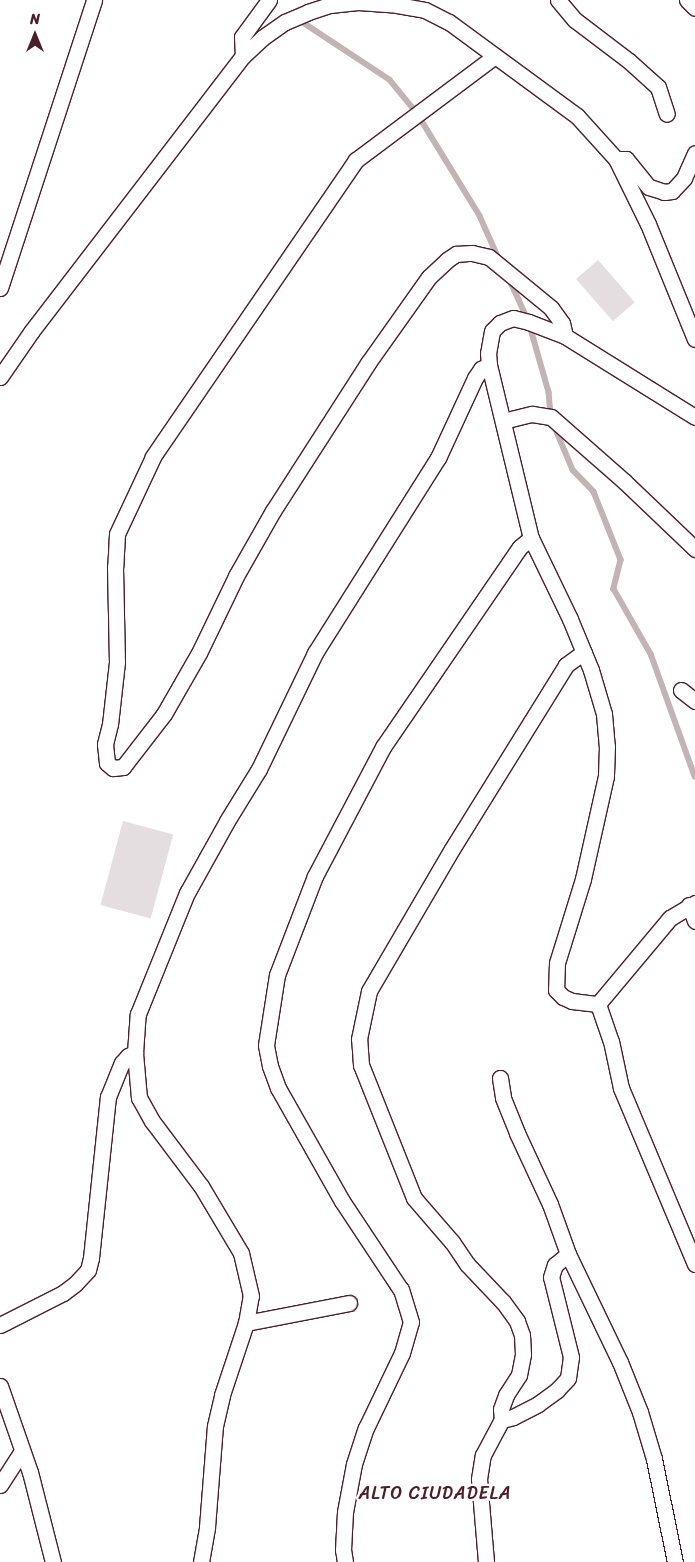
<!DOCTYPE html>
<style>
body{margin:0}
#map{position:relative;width:695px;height:1562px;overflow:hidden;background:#fff;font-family:Sriracha,sans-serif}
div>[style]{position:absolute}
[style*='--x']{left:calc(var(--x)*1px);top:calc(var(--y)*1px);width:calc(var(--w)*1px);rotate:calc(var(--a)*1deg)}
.green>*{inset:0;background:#e5dee0;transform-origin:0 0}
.stream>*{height:5.5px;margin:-2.75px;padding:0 2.75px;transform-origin:2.75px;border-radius:2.75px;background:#c1b3b6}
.roads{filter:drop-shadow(1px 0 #4a1f2b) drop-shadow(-1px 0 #4a1f2b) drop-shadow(0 1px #4a1f2b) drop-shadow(0 -1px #4a1f2b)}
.street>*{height:15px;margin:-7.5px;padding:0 7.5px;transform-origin:7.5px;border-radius:7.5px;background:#fff}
span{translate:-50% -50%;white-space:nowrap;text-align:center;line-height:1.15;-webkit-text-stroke:4.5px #fff;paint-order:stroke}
.neighbourhood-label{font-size:18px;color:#4a1f2b;letter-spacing:1px}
.north{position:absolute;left:10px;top:10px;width:50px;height:50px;-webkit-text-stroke:4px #fff;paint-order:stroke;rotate:0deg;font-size:14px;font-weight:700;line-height:20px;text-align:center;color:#4a1f2b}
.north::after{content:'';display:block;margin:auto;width:18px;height:22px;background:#4a1f2b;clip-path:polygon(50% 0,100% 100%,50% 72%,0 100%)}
</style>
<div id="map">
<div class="green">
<div style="left:598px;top:260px;width:56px;height:29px;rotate:49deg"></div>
<div style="left:123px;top:821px;width:52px;height:87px;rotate:15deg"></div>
</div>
<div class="stream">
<div style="--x:304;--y:23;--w:103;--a:33.5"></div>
<div style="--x:390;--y:80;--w:43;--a:50.7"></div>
<div style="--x:417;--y:113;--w:121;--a:58.5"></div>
<div style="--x:480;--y:216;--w:49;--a:66"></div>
<div style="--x:510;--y:280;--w:46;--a:65.7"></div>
<div style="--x:529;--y:322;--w:73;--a:74.1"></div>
<div style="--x:549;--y:392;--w:24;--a:85"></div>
<div style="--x:555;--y:427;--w:47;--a:67.3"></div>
<div style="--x:573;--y:470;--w:30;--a:46"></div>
<div style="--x:594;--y:492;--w:73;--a:68.3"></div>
<div style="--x:621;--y:560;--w:30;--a:104"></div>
<div style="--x:614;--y:589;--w:75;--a:60.4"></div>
<div style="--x:651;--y:654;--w:130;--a:70.2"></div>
</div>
<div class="roads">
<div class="street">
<div style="--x:558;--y:0;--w:26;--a:50"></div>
<div style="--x:575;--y:20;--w:68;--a:37.2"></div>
<div style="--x:629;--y:61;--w:39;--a:42"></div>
<div style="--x:658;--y:87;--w:28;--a:72"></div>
<div style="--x:687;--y:0;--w:11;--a:45"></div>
<div style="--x:243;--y:56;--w:19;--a:-93"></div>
<div style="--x:242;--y:37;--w:46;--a:-53.9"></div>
<div style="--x:495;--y:56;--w:174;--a:143.2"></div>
<div style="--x:356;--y:160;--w:360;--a:124.4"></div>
<div style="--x:153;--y:457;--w:85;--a:115.1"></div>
<div style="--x:117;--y:534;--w:33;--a:93"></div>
<div style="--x:115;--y:567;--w:95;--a:88.8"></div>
<div style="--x:117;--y:662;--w:62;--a:96.4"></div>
<div style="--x:110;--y:724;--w:21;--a:104"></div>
<div style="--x:105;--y:744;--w:19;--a:84"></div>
<div style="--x:107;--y:763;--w:8;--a:40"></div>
<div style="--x:113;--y:768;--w:10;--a:-6"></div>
<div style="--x:123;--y:767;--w:67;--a:-52.3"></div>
<div style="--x:164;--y:714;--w:70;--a:-60.2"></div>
<div style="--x:199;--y:653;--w:85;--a:-64.3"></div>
<div style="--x:236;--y:576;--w:75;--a:-60.4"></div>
<div style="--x:273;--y:511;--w:176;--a:-57.3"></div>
<div style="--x:368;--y:363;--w:105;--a:-54.7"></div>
<div style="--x:429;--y:277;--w:25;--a:-43"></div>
<div style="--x:447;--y:260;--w:11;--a:-34"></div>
<div style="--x:456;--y:254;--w:16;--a:-4"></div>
<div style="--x:472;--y:253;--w:17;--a:13"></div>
<div style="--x:489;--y:257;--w:80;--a:39.4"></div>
<div style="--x:551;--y:308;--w:19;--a:54"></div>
<div style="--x:562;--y:323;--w:13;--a:77"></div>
<div style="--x:616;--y:159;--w:10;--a:0"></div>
<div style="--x:626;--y:159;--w:36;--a:51"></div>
<div style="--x:649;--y:187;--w:16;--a:18"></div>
<div style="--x:664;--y:192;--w:8;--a:-7"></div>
<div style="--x:672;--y:191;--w:18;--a:-47"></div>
<div style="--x:684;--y:178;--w:27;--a:-66"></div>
<div style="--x:0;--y:288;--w:303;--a:-71.9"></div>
<div style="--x:0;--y:377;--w:55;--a:-55.4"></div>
<div style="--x:31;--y:332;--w:348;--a:-52.5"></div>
<div style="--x:243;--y:56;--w:26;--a:-43"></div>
<div style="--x:262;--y:38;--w:28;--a:-35"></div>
<div style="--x:285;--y:22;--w:25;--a:-23"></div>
<div style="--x:308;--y:12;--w:23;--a:-18"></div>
<div style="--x:330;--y:5;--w:28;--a:-6"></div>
<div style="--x:358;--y:2;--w:39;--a:4"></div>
<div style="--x:397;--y:5;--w:28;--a:10"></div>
<div style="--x:425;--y:10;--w:27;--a:27"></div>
<div style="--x:449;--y:22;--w:159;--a:36.3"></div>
<div style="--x:577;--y:116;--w:58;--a:47.8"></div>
<div style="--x:616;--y:159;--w:72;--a:63.8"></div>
<div style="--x:648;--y:224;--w:124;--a:67.8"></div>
<div style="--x:695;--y:417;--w:153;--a:-148.1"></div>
<div style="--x:565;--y:336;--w:39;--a:-159"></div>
<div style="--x:529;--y:322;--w:16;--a:-166"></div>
<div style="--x:513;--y:318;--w:14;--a:159"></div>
<div style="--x:500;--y:323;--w:11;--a:135"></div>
<div style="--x:492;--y:331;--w:22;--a:100"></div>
<div style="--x:488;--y:353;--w:12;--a:85"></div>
<div style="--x:489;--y:365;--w:178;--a:76.4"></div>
<div style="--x:531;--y:538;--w:90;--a:64.3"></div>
<div style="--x:570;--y:619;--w:55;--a:67.6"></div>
<div style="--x:591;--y:670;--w:46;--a:73.5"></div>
<div style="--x:604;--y:714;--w:32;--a:85"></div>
<div style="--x:607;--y:746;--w:30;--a:92"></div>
<div style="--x:606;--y:776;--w:106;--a:102.6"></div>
<div style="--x:583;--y:879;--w:88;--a:107.2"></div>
<div style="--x:557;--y:963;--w:27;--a:92"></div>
<div style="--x:556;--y:990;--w:10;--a:45"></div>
<div style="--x:563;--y:997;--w:10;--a:24"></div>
<div style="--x:572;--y:1001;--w:26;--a:7"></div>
<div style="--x:598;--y:1004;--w:112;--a:-50.1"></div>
<div style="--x:670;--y:918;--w:29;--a:-31"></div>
<div style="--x:503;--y:421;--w:30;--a:-14"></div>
<div style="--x:532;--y:414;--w:19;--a:9"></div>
<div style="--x:551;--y:417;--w:98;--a:41.3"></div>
<div style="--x:625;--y:482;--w:97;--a:43.7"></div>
<div style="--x:681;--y:690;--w:18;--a:38"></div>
<div style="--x:689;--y:905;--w:17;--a:69"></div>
<div style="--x:598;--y:1004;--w:39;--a:71"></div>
<div style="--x:611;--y:1041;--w:48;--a:78"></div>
<div style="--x:621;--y:1088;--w:191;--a:67.2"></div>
<div style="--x:500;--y:1078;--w:20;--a:81"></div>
<div style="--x:503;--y:1098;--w:38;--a:68"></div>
<div style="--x:517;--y:1133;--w:78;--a:65.1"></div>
<div style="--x:550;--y:1204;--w:53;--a:70.2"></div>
<div style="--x:568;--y:1254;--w:120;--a:64.3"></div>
<div style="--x:620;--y:1362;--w:54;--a:68.2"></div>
<div style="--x:640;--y:1412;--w:49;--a:73.4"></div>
<div style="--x:654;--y:1459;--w:105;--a:78.5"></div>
<div style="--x:246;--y:1323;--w:105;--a:-11"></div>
<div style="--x:0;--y:1325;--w:71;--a:-26.9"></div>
<div style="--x:63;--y:1293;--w:15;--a:-37"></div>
<div style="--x:75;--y:1284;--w:19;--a:-47"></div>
<div style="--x:88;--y:1270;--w:12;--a:-76"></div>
<div style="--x:91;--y:1258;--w:162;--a:-84"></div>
<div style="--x:108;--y:1097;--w:37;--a:-68"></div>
<div style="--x:122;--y:1063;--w:9;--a:-49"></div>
<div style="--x:128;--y:1056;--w:8;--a:-23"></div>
<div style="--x:0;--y:1386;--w:91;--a:70.8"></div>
<div style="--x:30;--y:1472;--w:93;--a:75.7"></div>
<div style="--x:502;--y:1420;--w:11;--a:-15"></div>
<div style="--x:513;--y:1417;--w:28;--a:-27"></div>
<div style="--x:538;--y:1404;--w:24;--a:-36"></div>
<div style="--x:557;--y:1390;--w:16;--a:-47"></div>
<div style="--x:568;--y:1378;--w:21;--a:-82"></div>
<div style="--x:571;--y:1357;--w:82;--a:-104"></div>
<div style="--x:551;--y:1277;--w:13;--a:-72"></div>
<div style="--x:555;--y:1265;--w:17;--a:-40"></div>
<div style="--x:0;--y:1485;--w:40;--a:-57.1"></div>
<div style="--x:201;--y:1562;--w:36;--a:-80"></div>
<div style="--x:207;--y:1527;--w:101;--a:-85.5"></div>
<div style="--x:215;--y:1426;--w:32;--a:-77"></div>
<div style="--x:222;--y:1395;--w:76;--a:-71.6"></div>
<div style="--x:246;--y:1323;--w:27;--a:-80"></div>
<div style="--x:251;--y:1296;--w:44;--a:-103.1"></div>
<div style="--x:241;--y:1253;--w:78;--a:-120.8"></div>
<div style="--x:201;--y:1186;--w:81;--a:-127"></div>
<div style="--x:152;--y:1121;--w:26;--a:-119"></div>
<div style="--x:139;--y:1098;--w:45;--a:-95.1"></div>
<div style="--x:135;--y:1053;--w:39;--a:-86"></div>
<div style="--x:138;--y:1014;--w:131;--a:-68"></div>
<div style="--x:187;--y:893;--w:82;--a:-60.9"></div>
<div style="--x:227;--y:821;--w:61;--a:-58.4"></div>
<div style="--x:259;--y:769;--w:129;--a:-64.2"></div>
<div style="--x:315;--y:653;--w:231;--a:-57.8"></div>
<div style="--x:438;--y:458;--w:88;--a:-65.2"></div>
<div style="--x:475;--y:378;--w:11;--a:-56"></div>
<div style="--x:481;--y:369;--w:9;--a:-27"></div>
<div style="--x:345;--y:1562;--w:12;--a:-99"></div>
<div style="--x:343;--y:1550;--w:38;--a:-87"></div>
<div style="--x:345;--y:1512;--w:49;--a:-79.4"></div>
<div style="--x:354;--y:1464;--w:38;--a:-72"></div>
<div style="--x:366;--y:1428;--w:83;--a:-64.4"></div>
<div style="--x:402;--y:1353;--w:32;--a:-74"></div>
<div style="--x:411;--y:1322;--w:34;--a:-107"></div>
<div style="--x:401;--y:1290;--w:107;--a:-123.5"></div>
<div style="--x:342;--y:1201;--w:130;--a:-119.5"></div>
<div style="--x:278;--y:1088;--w:23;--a:-110"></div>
<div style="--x:270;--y:1066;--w:21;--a:-101"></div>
<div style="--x:266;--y:1045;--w:71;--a:-81.1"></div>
<div style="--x:277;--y:975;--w:106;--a:-69"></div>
<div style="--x:315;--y:876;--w:146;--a:-62.2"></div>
<div style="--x:383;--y:747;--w:242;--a:-55.6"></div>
<div style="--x:520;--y:547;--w:14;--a:-39"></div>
<div style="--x:486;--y:1562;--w:83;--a:-94.8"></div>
<div style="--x:479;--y:1479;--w:24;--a:-81"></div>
<div style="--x:483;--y:1455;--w:40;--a:-62"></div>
<div style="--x:502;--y:1420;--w:11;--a:-95"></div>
<div style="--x:501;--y:1409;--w:15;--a:-70"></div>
<div style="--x:506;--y:1395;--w:24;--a:-57"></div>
<div style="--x:519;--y:1375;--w:21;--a:-79"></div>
<div style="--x:523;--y:1354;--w:19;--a:-93"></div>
<div style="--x:522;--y:1335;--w:15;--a:-110"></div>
<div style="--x:517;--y:1321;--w:24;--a:-126"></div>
<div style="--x:503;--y:1302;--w:52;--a:-133.5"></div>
<div style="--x:467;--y:1264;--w:27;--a:-124"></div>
<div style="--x:452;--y:1242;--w:58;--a:-130.8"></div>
<div style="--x:414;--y:1198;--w:143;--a:-111.7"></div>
<div style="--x:361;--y:1065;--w:26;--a:-94"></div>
<div style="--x:359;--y:1039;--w:49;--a:-78.2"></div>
<div style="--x:369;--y:991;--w:164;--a:-59.7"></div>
<div style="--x:452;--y:849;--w:216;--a:-58.2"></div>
<div style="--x:566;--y:665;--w:22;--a:-36"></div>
</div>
</div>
<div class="neighbourhood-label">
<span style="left:435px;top:1493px">ALTO CIUDADELA</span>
</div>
<div class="north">N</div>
</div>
